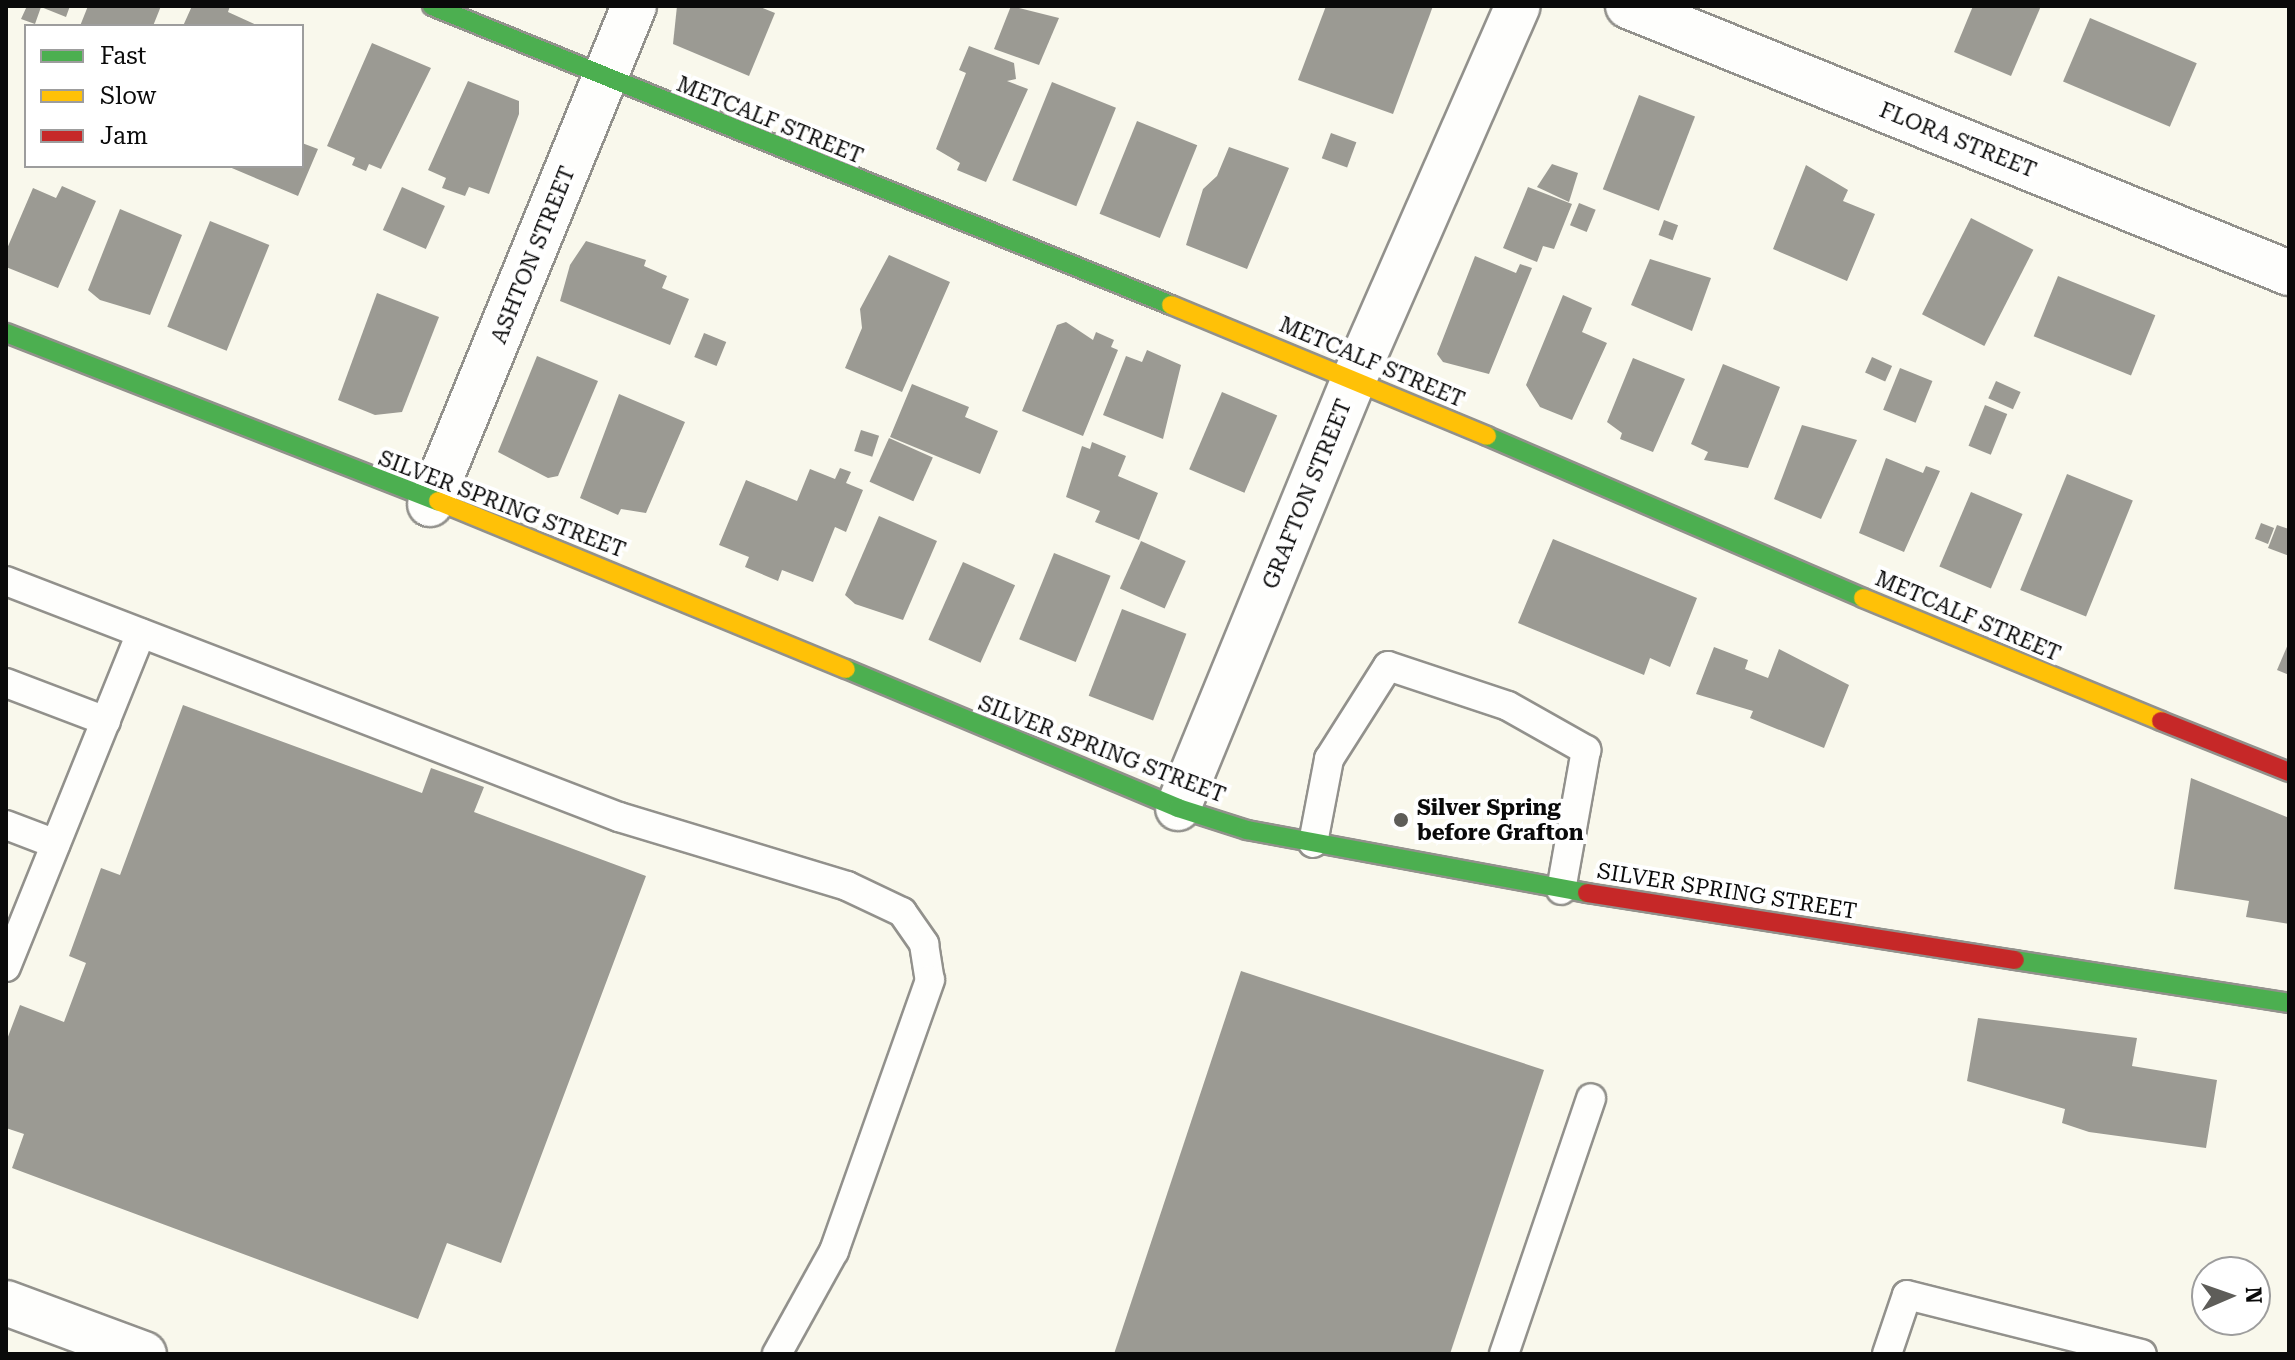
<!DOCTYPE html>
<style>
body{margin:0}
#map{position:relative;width:2295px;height:1360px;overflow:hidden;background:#f9f8ec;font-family:"Roboto Serif",serif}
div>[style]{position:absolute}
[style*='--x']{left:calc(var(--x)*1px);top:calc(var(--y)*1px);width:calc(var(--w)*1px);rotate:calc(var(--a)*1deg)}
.building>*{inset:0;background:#9b9a93;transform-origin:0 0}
.roads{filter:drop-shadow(2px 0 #92918c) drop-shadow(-2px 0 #92918c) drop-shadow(0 2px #92918c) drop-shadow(0 -2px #92918c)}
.lane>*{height:28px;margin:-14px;padding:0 14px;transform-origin:14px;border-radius:14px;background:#fefefc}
.street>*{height:44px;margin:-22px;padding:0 22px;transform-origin:22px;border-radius:22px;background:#fefefc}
.fast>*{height:18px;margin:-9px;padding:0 9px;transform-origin:9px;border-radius:9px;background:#4caf50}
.slow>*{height:18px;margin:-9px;padding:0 9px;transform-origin:9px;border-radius:9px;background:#ffc107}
.jam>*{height:18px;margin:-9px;padding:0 9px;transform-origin:9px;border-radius:9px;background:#c62828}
.dots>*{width:22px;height:22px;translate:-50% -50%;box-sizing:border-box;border:4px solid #fff;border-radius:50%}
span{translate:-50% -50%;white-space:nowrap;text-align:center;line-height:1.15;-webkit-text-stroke:8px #fff;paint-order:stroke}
.street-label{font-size:22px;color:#0a0a0a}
.poi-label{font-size:22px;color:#0a0a0a;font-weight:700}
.left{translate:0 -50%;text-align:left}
.frame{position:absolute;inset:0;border:8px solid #0a0a0a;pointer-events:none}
.legend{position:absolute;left:24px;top:24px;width:280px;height:144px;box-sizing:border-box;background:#fff;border:2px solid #9d9d9d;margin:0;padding:10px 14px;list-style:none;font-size:24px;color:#0a0a0a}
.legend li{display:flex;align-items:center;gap:16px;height:40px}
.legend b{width:40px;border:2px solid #9d9d9d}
.north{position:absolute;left:2191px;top:1256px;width:80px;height:80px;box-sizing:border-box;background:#fff;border:2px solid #9d9d9d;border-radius:50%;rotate:88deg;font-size:22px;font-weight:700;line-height:32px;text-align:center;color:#0a0a0a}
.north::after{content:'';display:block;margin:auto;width:28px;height:36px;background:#5e5d59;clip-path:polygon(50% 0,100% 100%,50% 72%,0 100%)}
</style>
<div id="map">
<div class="building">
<div style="clip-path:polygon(27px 6px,70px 6px,66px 17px,41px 7px,35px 24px,21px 19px)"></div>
<div style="clip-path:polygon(88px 6px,161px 6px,153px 26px,80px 26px)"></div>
<div style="clip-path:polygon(192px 6px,230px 6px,228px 12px,259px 26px,183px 26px)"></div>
<div style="clip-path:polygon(677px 6px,758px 6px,775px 13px,749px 76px,673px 44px)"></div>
<div style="clip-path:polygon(1011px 6px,1059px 18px,1039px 65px,994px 49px)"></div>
<div style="clip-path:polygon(1326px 6px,1433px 6px,1393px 114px,1298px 80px)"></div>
<div style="clip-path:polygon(1973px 6px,2041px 6px,2011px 76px,1954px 52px)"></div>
<div style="left:2090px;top:18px;width:116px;height:69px;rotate:23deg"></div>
<div style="clip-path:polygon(372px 43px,431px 68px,381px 169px,369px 164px,366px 171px,352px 165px,355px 158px,327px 146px)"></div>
<div style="clip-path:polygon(969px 46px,1014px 63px,1016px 79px,1007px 81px,1028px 89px,986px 182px,957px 170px,960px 163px,936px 149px,966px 73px,959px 70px)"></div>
<div style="clip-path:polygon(468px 81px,519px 101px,519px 114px,489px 194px,469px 187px,465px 196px,442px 188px,446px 178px,428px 170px)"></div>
<div style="left:1052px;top:82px;width:69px;height:106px;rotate:22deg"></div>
<div style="left:1639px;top:95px;width:60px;height:101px;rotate:21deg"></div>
<div style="left:1137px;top:121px;width:65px;height:100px;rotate:22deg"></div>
<div style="left:1331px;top:133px;width:27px;height:27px;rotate:20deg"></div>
<div style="clip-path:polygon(302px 143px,318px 149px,298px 196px,227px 166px,302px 166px)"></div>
<div style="clip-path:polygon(1229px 147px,1289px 168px,1247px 269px,1186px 245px,1203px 189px,1217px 176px)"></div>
<div style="clip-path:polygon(1552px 164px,1578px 173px,1569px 202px,1537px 187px)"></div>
<div style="clip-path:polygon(1806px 165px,1848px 190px,1843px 201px,1875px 214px,1847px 281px,1773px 249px)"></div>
<div style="clip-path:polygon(62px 186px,96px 201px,58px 288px,6px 267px,6px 251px,33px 188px,56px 198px)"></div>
<div style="left:402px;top:187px;width:47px;height:47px;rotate:24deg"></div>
<div style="clip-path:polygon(1528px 187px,1572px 204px,1554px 249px,1543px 246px,1537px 262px,1503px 248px)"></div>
<div style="left:1579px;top:203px;width:18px;height:24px;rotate:22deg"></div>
<div style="clip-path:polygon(120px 209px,182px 235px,150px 315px,100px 300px,88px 290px)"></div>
<div style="left:1971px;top:218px;width:70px;height:108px;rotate:27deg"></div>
<div style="left:1664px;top:220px;width:15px;height:16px;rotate:20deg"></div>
<div style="left:210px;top:221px;width:64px;height:114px;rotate:22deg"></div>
<div style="clip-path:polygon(586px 241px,646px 260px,644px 266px,667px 276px,662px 288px,689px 299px,670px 345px,560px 301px,570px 265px)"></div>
<div style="clip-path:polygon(889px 255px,950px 282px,902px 392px,845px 368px,862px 328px,860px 309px)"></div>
<div style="clip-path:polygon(1475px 256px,1516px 273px,1520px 264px,1532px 268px,1489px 374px,1443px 362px,1437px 354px)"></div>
<div style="clip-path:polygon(1650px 259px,1711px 278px,1692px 331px,1631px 305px)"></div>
<div style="left:2058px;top:276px;width:105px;height:65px;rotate:22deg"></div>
<div style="clip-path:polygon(377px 293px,439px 317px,402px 412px,375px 415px,338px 400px)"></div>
<div style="clip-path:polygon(1563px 295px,1592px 308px,1582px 332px,1607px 343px,1572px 420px,1540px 407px,1526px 385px)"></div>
<div style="clip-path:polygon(1066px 322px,1093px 340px,1096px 332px,1114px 340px,1111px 347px,1118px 350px,1083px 436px,1022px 411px,1057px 325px)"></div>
<div style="left:704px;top:333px;width:24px;height:26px;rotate:22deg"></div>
<div style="clip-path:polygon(1147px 350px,1181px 365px,1163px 439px,1103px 415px,1126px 356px,1142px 362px)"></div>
<div style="clip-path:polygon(537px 356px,598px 381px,558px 476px,548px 478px,498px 452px)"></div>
<div style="left:1872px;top:357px;width:22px;height:17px;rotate:24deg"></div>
<div style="clip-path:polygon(1633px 358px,1685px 379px,1653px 452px,1620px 439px,1622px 433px,1607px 422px)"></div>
<div style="clip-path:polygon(1723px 364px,1780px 387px,1748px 468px,1704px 460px,1708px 452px,1691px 444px)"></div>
<div style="left:1900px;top:368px;width:35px;height:45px;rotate:22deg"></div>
<div style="left:1996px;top:381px;width:27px;height:19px;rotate:24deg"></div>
<div style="clip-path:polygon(912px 384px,969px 407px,965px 417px,998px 431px,980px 474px,890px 437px)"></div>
<div style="left:1222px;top:392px;width:60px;height:84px;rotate:23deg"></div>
<div style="clip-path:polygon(619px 394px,685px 422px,646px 513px,621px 509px,618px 515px,580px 498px)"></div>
<div style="left:1985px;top:405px;width:24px;height:44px;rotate:22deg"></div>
<div style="clip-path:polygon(1802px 425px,1857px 440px,1821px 519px,1774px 499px)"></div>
<div style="left:861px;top:430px;width:19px;height:22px;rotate:18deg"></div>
<div style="left:889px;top:438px;width:48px;height:48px;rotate:24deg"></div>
<div style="clip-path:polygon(1092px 442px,1126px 456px,1118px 476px,1158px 493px,1139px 540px,1095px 522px,1100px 511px,1066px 497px,1082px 446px,1090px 449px)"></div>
<div style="clip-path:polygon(1886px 458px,1923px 473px,1926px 466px,1940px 471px,1904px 552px,1859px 533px)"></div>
<div style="clip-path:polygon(840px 468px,851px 472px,846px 483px,863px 490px,846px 532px,835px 527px,813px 582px,782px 570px,778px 581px,745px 567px,749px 557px,719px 545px,746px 480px,797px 501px,810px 469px,835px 479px)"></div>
<div style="left:2067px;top:474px;width:71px;height:125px;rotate:22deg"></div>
<div style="left:1971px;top:492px;width:56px;height:81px;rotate:23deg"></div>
<div style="clip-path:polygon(879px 516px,937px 541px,903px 620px,855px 604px,845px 595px)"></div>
<div style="left:2261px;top:523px;width:14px;height:17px;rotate:21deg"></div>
<div style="clip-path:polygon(2277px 525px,2289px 529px,2289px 556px,2268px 548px)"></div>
<div style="clip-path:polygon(1553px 539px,1697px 598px,1670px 667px,1650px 658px,1644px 675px,1518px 623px)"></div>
<div style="left:1141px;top:541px;width:49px;height:52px;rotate:24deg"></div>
<div style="left:1054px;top:553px;width:61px;height:93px;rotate:22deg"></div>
<div style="left:963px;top:562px;width:57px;height:85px;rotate:24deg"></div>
<div style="left:1122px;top:609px;width:69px;height:93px;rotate:21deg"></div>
<div style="clip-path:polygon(2289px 642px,2289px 675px,2277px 670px)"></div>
<div style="clip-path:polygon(1714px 647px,1748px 660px,1745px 669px,1768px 678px,1779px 649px,1849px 685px,1824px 748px,1750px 718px,1753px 711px,1696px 694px)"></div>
<div style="clip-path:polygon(183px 705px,422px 793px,431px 768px,484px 787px,474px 812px,646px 876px,501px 1263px,447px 1243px,418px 1319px,12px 1168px,24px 1134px,6px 1128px,6px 1042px,20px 1005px,64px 1022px,86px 963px,69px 956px,101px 868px,120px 875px)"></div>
<div style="clip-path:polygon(2191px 778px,2289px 818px,2289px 924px,2246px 917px,2249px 901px,2174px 889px)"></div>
<div style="clip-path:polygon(1241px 971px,1544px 1070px,1450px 1354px,1114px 1354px)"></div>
<div style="clip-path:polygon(1978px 1018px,2137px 1038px,2132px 1066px,2217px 1080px,2206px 1148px,2089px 1132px,2062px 1123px,2065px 1109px,1967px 1081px)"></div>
</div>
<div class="roads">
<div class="lane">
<div style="--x:6;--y:581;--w:657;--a:21.06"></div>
<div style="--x:619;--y:817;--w:238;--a:16.8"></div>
<div style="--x:847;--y:886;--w:61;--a:25.3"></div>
<div style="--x:902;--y:912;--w:39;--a:55"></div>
<div style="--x:924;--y:944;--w:36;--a:81"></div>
<div style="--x:930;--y:980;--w:288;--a:109.5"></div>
<div style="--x:834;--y:1251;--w:118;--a:119"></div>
<div style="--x:6;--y:683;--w:107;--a:20.8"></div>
<div style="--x:6;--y:825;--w:53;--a:20.8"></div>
<div style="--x:1313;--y:843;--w:86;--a:-79.2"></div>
<div style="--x:1329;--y:759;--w:110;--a:-57.6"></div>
<div style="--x:1388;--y:666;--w:126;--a:18.4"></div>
<div style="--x:1508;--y:706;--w:90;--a:29.4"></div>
<div style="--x:1586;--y:750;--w:142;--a:100.1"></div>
<div style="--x:6;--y:967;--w:360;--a:-68"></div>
<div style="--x:1504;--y:1354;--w:270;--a:-71.2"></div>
<div style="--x:1887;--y:1354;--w:62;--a:-71.3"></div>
<div style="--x:1907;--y:1295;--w:242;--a:14.1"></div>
</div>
<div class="street">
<div style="--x:1628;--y:6;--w:713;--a:22"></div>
<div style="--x:430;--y:504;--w:538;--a:-67.72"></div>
<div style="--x:1178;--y:808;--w:464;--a:-67.7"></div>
<div style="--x:1354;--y:379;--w:407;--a:-66.3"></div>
<div style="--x:6;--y:1303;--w:147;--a:20.3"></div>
</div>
<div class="fast">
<div style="--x:432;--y:6;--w:797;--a:22.03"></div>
<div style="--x:6;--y:333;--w:464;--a:21.3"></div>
<div style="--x:1487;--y:436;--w:409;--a:23.3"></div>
<div style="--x:846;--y:669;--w:360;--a:22.7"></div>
<div style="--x:1178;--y:808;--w:72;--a:17.7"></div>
<div style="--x:1247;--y:830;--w:346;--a:10.5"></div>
<div style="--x:2015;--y:960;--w:277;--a:8.9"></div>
</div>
<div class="slow">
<div style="--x:1171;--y:305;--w:342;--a:22.5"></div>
<div style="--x:438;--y:501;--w:441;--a:22.4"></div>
<div style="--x:1863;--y:598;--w:322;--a:22.4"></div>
</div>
<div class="jam">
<div style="--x:2161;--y:721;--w:138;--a:21.7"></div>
<div style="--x:1587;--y:893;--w:433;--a:8.9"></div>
</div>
</div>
<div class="dots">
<div style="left:1401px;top:820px;background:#5e5d59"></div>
</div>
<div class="street-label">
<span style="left:770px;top:120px;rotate:22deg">METCALF STREET</span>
<span style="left:1958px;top:140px;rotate:22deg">FLORA STREET</span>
<span style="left:533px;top:255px;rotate:-68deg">ASHTON STREET</span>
<span style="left:1372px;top:362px;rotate:23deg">METCALF STREET</span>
<span style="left:1307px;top:494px;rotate:-68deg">GRAFTON STREET</span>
<span style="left:502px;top:504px;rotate:21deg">SILVER SPRING STREET</span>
<span style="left:1968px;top:616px;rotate:23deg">METCALF STREET</span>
<span style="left:1102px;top:749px;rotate:21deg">SILVER SPRING STREET</span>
<span style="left:1727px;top:891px;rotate:9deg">SILVER SPRING STREET</span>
</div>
<div class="poi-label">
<span class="left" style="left:1417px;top:820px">Silver Spring<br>before Grafton</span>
</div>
<div class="frame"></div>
<ul class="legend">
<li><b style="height:10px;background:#4caf50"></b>Fast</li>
<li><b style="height:10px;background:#ffc107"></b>Slow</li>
<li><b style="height:10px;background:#c62828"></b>Jam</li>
</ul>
<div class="north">N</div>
</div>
